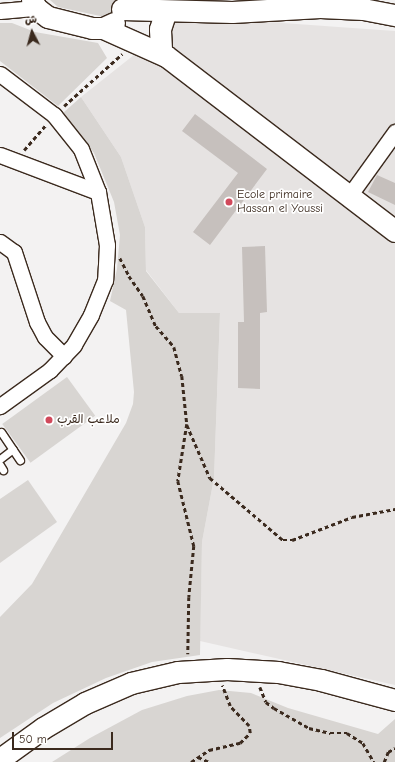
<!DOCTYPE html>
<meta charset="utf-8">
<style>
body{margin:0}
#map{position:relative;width:395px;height:762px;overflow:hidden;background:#f3f2f2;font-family:"Comic Neue","Playpen Sans Arabic",sans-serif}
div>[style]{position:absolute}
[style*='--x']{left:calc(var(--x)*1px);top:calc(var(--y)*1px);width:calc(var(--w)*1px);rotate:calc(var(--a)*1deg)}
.built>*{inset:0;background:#e6e3e2}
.green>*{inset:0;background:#d8d5d2;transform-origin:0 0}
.building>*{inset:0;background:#c6c0bd}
.path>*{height:2.5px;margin-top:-1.25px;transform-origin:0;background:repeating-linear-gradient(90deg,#3b2a1e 0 4px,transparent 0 7px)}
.roads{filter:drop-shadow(1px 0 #3b2a1e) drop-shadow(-1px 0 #3b2a1e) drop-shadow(0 1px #3b2a1e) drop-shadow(0 -1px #3b2a1e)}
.lane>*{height:7px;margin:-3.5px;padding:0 3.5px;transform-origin:3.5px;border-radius:3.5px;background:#fff}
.street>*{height:15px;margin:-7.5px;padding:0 7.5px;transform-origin:7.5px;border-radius:7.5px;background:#fff}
.secondary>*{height:21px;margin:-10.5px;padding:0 10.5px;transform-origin:10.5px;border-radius:10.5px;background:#fff}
.dots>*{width:11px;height:11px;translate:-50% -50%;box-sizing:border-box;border:2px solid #fff;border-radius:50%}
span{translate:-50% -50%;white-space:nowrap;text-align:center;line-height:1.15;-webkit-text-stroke:3.5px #fff;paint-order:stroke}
.poi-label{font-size:12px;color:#3b2a1e}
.left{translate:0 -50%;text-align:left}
.north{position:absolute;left:12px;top:12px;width:40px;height:40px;-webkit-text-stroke:3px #fff;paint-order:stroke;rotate:354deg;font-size:11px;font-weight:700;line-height:16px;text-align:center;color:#3b2a1e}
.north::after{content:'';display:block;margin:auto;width:14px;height:18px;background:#3b2a1e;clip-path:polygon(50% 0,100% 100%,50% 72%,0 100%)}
.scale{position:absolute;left:12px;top:732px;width:101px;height:18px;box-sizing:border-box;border:2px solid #3b2a1e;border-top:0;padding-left:5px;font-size:12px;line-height:14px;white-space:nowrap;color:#3b2a1e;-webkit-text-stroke:3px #fff;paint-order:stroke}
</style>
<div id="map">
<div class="built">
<div style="clip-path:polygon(183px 16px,395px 31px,395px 685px,200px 641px,202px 542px,214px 478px,220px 314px,179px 313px,146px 270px,145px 227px,121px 157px,81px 97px)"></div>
</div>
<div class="green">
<div style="clip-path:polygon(50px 0,114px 0,116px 2px,113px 14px,105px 17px,58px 7px)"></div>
<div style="clip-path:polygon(0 23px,12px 23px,35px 32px,98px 43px,107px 58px,58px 106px,0 61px)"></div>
<div style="clip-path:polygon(81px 97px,121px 157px,145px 227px,146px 271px,179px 313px,220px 313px,214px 478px,202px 542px,200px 655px,152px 662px,106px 678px,53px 703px,0 738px,0 617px,32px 584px,126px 423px,133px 404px,134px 392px,126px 310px,110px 301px,117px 269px,120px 235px,114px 202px,94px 153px,63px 113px)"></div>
<div style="left:67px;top:377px;width:48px;height:80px;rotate:54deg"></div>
<div style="clip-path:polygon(28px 480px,57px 522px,0 563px,0 499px)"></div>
<div style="clip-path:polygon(219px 690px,251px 693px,288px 708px,378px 734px,395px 719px,395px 762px,52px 762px,90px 738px,142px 710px,187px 696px)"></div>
</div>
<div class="building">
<div style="clip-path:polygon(195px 114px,267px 169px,210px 245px,193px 232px,238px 173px,182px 131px)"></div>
<div style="clip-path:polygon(377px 175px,395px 183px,395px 205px,368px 192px)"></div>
<div style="clip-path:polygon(265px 246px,267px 312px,260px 313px,260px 389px,238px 388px,238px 322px,244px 322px,242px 247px)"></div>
</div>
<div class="path">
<div style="--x:64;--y:106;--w:78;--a:-41.9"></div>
<div style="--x:24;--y:150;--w:33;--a:-49"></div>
<div style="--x:120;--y:258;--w:20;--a:63"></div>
<div style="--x:129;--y:276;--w:24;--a:55"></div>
<div style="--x:143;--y:296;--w:33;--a:67"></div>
<div style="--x:156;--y:326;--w:28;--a:49"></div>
<div style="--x:174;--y:347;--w:30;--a:75"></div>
<div style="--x:182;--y:376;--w:48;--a:84.1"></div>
<div style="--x:187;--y:424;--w:58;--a:99"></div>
<div style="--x:178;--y:481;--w:67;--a:76.2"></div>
<div style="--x:194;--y:546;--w:51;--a:95.6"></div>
<div style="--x:189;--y:597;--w:57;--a:91"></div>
<div style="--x:187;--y:425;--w:58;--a:66.5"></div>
<div style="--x:210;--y:478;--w:96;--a:40.3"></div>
<div style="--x:283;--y:540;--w:9;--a:0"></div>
<div style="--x:292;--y:540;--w:64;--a:-21"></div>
<div style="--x:352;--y:517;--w:44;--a:-10.5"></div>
<div style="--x:260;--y:687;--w:16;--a:68"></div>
<div style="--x:266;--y:702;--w:10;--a:37"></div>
<div style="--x:274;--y:708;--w:40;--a:29.7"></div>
<div style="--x:309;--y:728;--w:22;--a:13"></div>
<div style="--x:330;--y:733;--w:17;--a:0"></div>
<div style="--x:347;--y:733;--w:19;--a:32"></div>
<div style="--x:363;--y:743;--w:22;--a:60"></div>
<div style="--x:198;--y:757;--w:12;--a:24"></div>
<div style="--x:191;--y:762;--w:22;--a:-34"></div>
<div style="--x:209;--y:750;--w:32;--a:-13"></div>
<div style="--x:240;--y:743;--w:14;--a:-45"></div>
<div style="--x:250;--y:733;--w:7;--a:-98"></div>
<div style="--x:249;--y:726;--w:28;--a:-134"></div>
<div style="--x:230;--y:706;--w:22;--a:-111"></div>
<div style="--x:384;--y:762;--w:11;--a:-68"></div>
<div style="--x:388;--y:752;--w:8;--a:-30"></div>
</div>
<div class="roads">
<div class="lane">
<div style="--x:1;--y:432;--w:34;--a:56"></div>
<div style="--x:0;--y:459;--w:16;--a:-38"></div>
<div style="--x:0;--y:465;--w:6;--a:59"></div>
</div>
<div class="street">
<div style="--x:0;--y:11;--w:36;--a:-5"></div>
<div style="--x:0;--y:74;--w:68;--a:37.2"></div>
<div style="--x:54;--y:115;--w:43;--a:51.5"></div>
<div style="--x:81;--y:149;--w:46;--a:68.4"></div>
<div style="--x:98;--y:192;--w:54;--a:80.4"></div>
<div style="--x:107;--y:245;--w:35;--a:93"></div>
<div style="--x:105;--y:280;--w:38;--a:112"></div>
<div style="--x:91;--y:315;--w:34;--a:120"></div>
<div style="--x:74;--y:345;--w:35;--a:134"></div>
<div style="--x:50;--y:370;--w:62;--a:144.2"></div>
<div style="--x:0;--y:155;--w:105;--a:20.7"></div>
<div style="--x:349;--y:196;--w:79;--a:-54.3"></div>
<div style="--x:0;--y:242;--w:17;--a:36"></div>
<div style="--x:14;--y:252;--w:74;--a:71.8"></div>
<div style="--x:37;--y:322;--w:17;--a:62"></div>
<div style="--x:45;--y:337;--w:27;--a:45"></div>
</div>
<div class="secondary">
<div style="--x:32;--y:0;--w:9;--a:63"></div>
<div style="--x:36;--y:8;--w:15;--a:37"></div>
<div style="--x:48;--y:17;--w:45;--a:14"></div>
<div style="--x:92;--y:28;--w:11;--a:0"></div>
<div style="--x:103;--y:28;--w:12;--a:-24"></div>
<div style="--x:122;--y:9;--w:110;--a:1.6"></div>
<div style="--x:232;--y:12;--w:88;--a:-3.3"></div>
<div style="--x:320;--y:7;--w:43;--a:2.7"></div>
<div style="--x:363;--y:9;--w:33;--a:11"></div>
<div style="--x:103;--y:28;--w:69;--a:24"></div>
<div style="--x:166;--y:56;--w:288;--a:37.4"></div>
<div style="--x:161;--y:49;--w:20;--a:-93"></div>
<div style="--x:160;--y:29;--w:19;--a:-72"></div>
<div style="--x:0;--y:759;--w:53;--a:-35.8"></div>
<div style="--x:43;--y:728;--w:49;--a:-30.8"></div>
<div style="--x:85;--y:703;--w:50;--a:-23.5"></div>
<div style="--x:131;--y:683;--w:48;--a:-13.2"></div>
<div style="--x:178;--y:672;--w:49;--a:-3.5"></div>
<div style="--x:227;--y:669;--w:51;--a:3.4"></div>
<div style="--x:278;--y:672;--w:44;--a:10.5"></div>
<div style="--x:321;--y:680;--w:77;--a:15.1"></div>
</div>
</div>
<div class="dots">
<div style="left:229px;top:202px;background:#d1495b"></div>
<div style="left:49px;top:420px;background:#d1495b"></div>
</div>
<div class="poi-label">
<span class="left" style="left:237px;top:202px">Ecole primaire<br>Hassan el Youssi</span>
<span class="left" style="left:57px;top:420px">ملاعب القرب</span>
</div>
<div class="north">ش</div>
<div class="scale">50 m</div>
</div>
